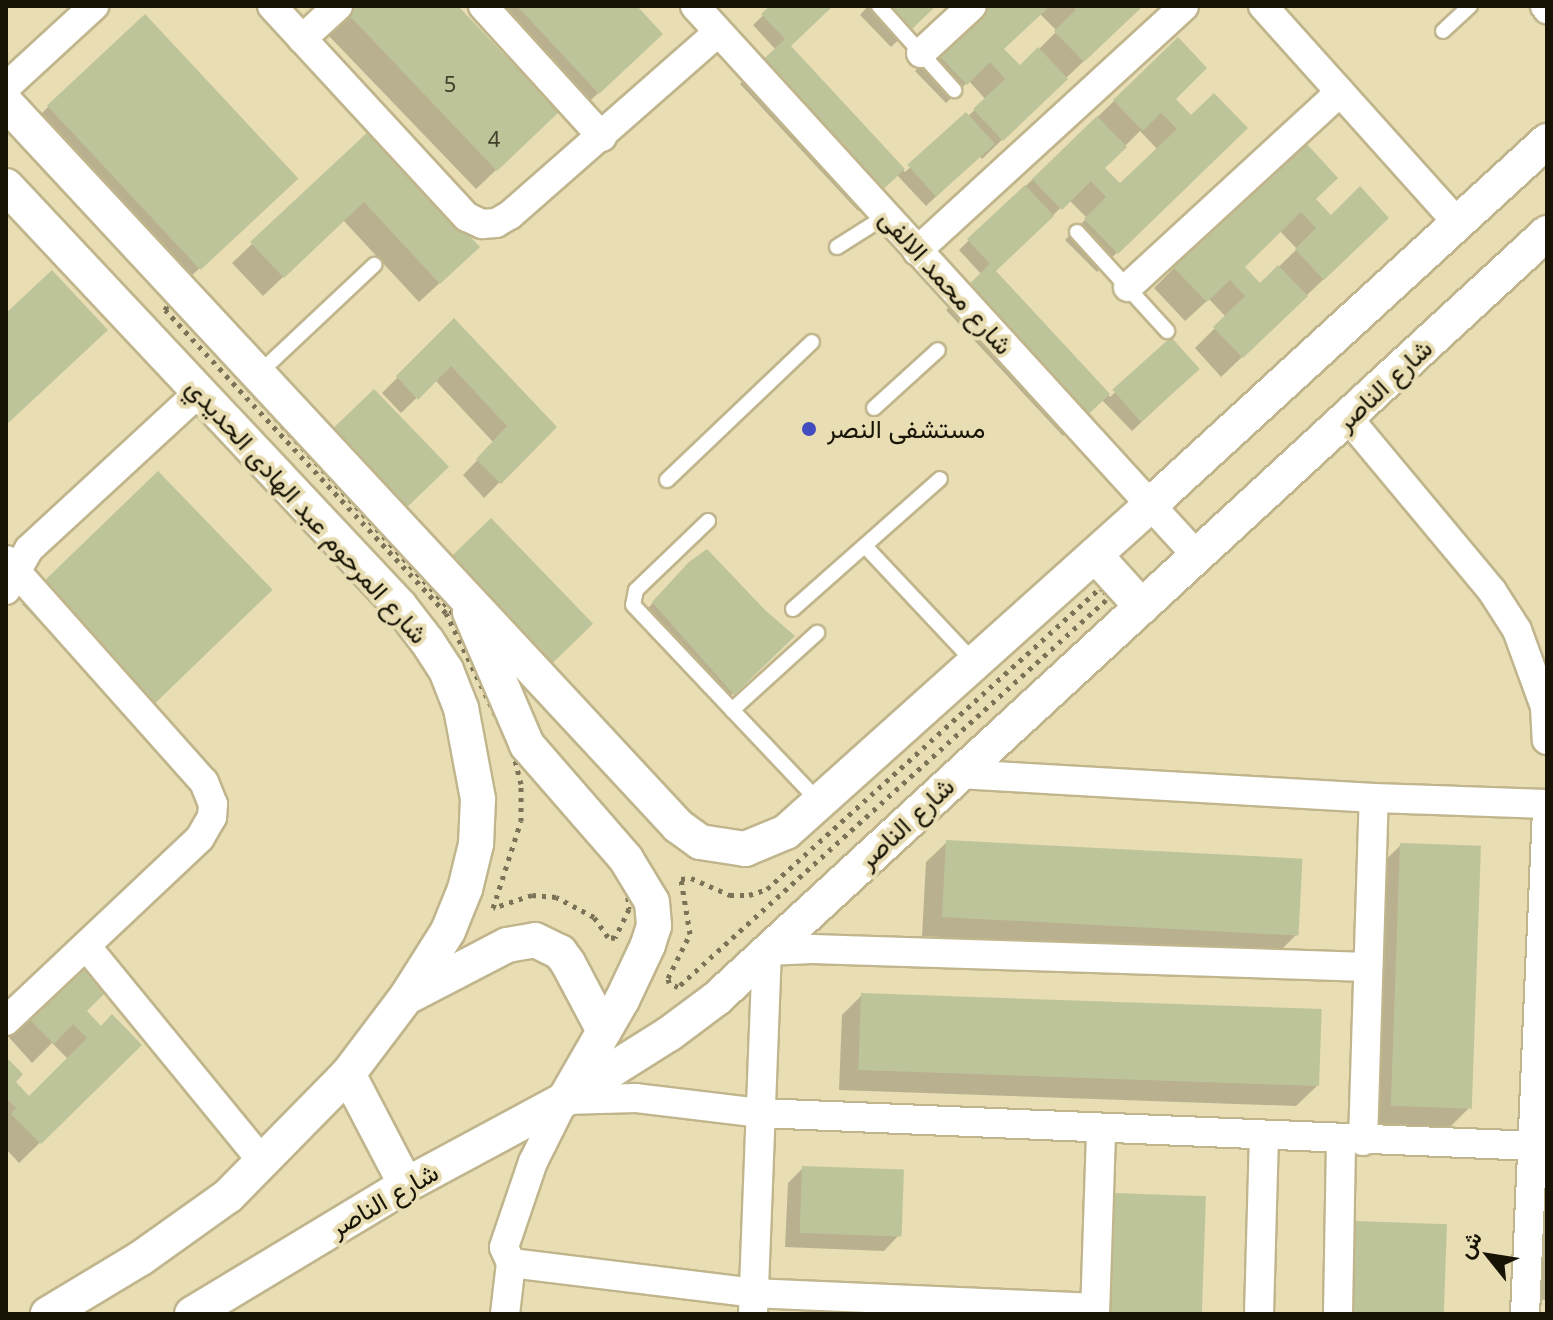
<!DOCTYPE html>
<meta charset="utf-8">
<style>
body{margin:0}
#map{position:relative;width:1553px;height:1320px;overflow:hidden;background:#e8ddb3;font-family:"Noto Sans",Vazirmatn,sans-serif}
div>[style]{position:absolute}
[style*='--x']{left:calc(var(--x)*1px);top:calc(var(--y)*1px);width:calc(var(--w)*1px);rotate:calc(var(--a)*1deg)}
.shadow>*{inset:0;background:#0003;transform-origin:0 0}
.building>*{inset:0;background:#bec49a;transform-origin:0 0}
.path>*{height:5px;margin-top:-2.5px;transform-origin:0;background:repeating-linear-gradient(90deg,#7a7357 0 4px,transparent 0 10px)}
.roads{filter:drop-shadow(2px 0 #c0b58c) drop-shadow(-2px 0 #c0b58c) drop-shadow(0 2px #c0b58c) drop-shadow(0 -2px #c0b58c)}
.service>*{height:14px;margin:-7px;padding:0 7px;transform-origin:7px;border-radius:7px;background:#fff}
.minor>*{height:28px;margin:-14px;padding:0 14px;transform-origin:14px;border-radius:14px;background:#fff}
.tertiary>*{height:34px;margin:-17px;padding:0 17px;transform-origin:17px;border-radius:17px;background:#fff}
.dots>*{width:22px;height:22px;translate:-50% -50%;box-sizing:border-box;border:4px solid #e8ddb3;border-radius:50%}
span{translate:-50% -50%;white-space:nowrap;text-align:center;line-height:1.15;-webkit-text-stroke:8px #e8ddb3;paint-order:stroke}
.number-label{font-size:22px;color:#42402a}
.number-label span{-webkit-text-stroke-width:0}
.street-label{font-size:26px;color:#181405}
.poi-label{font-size:26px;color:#181405}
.left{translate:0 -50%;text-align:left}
.frame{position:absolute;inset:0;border:8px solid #181405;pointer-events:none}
.north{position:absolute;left:1449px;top:1216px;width:80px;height:80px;-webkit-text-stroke:6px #e8ddb3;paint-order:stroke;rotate:300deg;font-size:22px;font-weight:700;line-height:32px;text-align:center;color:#181405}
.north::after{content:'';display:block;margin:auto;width:28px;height:36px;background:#181405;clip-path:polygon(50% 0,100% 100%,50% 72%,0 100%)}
</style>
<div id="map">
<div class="shadow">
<div style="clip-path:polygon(357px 6px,455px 6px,536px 132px,476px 189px,328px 35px)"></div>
<div style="clip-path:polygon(478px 6px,634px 6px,640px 54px,578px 112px)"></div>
<div style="clip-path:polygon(evenodd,773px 6px,831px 6px,788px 46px,905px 172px,986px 100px,969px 81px,946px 103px,915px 71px,982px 6px,1141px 6px,982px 159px,979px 156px,926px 206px,897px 175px,858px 211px,740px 84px,776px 50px,753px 25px,773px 6px,1040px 14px,1057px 31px,1020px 68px,1002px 49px,1040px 14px)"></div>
<div style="clip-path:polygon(868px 6px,934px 6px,891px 47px,860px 15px)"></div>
<div style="clip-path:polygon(evenodd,1173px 99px,1225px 148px,1097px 272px,1065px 240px,1087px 218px,1069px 200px,994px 271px,1110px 397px,1171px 340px,1198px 369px,1132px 431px,1102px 400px,1063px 436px,946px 310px,982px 275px,959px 250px,1114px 101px,1173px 99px,1140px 131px,1158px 150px,1120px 186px,1103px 168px,1140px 131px)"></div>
<div style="clip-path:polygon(48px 107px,275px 199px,177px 289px,28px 127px)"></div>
<div style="clip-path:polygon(370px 132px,457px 267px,419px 302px,343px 220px,263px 296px,232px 263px)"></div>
<div style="clip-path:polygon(evenodd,1313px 199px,1331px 217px,1367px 238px,1221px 377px,1195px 348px,1226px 317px,1209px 299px,1185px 321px,1154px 288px,1174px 268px,1313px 199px,1280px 231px,1297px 249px,1260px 285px,1242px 267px,1280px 231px)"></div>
<div style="clip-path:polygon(454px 321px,554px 427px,484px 498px,463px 475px,494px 443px,435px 380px,401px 413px,382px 393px)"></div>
<div style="left:158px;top:473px;width:162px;height:189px;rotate:46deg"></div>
<div style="clip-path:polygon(674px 580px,763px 612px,792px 636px,718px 708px,638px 619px)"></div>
<div style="clip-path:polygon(947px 842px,1296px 935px,1276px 955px,922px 936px,926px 862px)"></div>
<div style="clip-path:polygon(1401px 845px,1468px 1109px,1448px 1129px,1370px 1126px,1380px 865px)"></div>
<div style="clip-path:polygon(77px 963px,84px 1012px,101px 1028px,140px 1045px,19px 1163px,6px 1149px,6px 1060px,13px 1082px,29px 1098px,69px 1060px,52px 1043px,32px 1063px,6px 1034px)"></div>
<div style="clip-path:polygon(862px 995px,1317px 1086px,1296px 1106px,839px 1090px,842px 1015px)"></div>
<div style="clip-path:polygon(803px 1168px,899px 1235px,884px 1251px,785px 1247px,788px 1183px)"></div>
<div style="clip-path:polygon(1547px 1179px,1547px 1300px,1531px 1299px,1539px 1187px)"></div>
<div style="clip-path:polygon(1115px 1195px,1199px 1314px,1091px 1314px,1095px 1215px)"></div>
<div style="clip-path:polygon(1355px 1223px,1441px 1314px,1332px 1314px,1335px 1243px)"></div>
</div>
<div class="building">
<div style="clip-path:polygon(354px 6px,458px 6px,559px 112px,497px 171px,347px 13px)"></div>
<div style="clip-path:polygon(517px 6px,637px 6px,663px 34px,599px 94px)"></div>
<div style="clip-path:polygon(770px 6px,833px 6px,791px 46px,905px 169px,874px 198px,754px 68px,785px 39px,761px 14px)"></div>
<div style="clip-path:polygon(890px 6px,936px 6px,912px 29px)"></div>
<div style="clip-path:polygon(979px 6px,1050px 6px,1004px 49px,1020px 65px,1038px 47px,1068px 79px,1003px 141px,973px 109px,1005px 79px,990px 62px,967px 85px,933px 49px)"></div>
<div style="clip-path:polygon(1072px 6px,1143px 6px,1084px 62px,1054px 31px,1076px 10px)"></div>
<div style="left:145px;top:14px;width:225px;height:134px;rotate:47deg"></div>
<div style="clip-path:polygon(1178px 37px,1207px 68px,1176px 99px,1191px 115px,1214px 93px,1248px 128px,1118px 254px,1084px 219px,1106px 197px,1091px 181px,1062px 210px,1032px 179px,1097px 116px,1127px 147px,1105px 168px,1120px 183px,1177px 129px,1161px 113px,1143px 131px,1113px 100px)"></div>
<div style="left:966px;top:112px;width:43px;height:79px;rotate:48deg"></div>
<div style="clip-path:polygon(370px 130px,480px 247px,440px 284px,364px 202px,284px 278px,250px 242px)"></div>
<div style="clip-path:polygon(1305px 142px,1338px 178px,1316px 199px,1331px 215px,1360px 186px,1389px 218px,1324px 280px,1295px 249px,1316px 228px,1301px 212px,1245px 267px,1260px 283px,1278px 265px,1308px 296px,1243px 358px,1213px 327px,1245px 296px,1230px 280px,1207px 302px,1173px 267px)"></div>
<div style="clip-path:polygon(1025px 185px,1054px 216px,996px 271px,1110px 394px,1079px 423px,960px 293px,990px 264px,967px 239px)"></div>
<div style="clip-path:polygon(52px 270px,108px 330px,6px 425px,6px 313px)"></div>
<div style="clip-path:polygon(454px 318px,557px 427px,501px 484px,476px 459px,507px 426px,451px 366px,418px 400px,396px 376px)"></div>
<div style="left:1171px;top:337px;width:43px;height:79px;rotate:48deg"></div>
<div style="left:374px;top:389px;width:108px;height:62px;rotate:46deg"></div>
<div style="left:158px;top:471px;width:165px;height:163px;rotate:46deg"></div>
<div style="left:491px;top:518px;width:147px;height:65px;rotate:46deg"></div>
<div style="clip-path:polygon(707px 549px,765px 610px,795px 636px,734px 695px,652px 602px,689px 562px)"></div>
<div style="left:946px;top:840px;width:357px;height:77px;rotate:3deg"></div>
<div style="left:1400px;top:843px;width:81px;height:263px;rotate:2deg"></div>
<div style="clip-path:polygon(77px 961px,107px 991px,87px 1011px,101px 1026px,112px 1014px,142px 1045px,41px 1144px,11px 1114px,16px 1108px,6px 1098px,6px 1057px,23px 1074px,16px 1082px,29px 1096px,87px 1038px,73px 1024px,54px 1044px,23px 1013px)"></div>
<div style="left:861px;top:993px;width:461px;height:77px;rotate:2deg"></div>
<div style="left:802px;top:1166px;width:102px;height:67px;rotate:2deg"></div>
<div style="left:1114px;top:1193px;width:92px;height:121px;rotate:2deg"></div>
<div style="left:1355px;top:1221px;width:92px;height:93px;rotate:2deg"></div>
</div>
<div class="path">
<div style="--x:168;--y:304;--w:7;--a:27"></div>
<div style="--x:174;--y:307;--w:411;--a:47.6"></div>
<div style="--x:451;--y:610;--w:169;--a:63.3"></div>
<div style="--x:527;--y:761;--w:161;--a:51.6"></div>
<div style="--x:627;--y:887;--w:22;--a:85"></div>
<div style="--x:629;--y:909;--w:32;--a:116"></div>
<div style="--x:615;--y:938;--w:7;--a:-172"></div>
<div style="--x:608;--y:937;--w:24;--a:-125"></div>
<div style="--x:594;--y:917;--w:43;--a:-152.2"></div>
<div style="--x:556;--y:897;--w:24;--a:-175"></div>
<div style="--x:532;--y:895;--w:41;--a:161.6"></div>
<div style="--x:493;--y:908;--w:91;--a:-72.2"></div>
<div style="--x:521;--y:821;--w:37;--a:-90"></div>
<div style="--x:521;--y:784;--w:34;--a:-104"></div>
<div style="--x:513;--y:751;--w:153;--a:-115.9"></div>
<div style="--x:446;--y:613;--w:413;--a:-132.8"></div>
<div style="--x:165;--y:310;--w:7;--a:-63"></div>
<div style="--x:1100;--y:588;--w:5;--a:22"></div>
<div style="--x:1105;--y:590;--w:10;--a:84"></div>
<div style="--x:1106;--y:600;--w:577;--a:137.88"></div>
<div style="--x:678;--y:987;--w:10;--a:-156"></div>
<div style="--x:669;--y:983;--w:5;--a:-101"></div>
<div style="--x:668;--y:978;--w:49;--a:-63.4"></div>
<div style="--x:690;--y:934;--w:56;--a:-99.3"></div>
<div style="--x:681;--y:879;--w:10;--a:-6"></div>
<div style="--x:691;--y:878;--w:43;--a:23.6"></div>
<div style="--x:730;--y:895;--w:19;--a:0"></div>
<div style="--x:749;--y:895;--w:19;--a:-18"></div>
<div style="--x:767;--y:889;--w:449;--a:-42.1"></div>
</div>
<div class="roads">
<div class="service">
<div style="--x:879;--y:6;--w:113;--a:48.2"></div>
<div style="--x:1443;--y:31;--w:37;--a:-43"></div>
<div style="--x:1077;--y:232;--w:134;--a:47.7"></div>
<div style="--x:837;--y:247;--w:58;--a:-32.3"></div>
<div style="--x:257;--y:375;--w:161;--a:-43.2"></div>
<div style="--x:874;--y:408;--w:86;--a:-42.2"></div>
<div style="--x:667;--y:480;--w:200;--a:-43.6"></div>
<div style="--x:708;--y:521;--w:100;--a:136.2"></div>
<div style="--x:636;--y:590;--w:15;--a:101"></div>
<div style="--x:633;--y:605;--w:271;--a:46.6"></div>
<div style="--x:865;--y:546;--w:159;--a:46.8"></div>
<div style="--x:793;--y:609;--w:196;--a:-41.5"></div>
<div style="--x:732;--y:710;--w:115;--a:-42.2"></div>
</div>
<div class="minor">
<div style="--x:272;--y:6;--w:287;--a:47.3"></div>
<div style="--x:467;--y:217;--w:17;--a:25"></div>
<div style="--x:482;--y:224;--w:14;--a:-4"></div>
<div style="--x:496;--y:223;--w:16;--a:-30"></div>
<div style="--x:510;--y:215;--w:277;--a:-41.3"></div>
<div style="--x:483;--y:6;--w:177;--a:47.7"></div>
<div style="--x:695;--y:6;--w:746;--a:47.61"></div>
<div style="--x:1263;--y:6;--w:292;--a:48.1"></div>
<div style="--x:1545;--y:6;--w:4;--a:56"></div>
<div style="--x:302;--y:39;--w:49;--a:-42.5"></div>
<div style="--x:921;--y:53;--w:69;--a:-42.7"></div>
<div style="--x:6;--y:87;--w:120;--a:-42.6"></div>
<div style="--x:917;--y:251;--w:362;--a:-42.5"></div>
<div style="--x:1128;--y:287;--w:288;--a:-42.6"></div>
<div style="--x:1348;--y:418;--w:225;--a:50.2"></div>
<div style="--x:1492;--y:591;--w:46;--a:57.3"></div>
<div style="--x:1517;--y:630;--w:82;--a:70"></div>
<div style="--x:1545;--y:707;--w:33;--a:87"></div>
<div style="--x:6;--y:560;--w:297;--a:48.3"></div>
<div style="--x:204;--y:782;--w:24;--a:68"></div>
<div style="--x:213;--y:804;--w:13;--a:94"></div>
<div style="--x:212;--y:817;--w:24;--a:120"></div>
<div style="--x:200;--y:838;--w:267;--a:136.7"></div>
<div style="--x:6;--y:590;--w:47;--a:-60.7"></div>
<div style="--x:29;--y:549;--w:231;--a:-42.7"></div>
<div style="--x:959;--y:774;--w:416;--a:3.3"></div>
<div style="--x:1374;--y:798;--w:173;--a:2"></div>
<div style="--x:86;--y:946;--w:279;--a:50.7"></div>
<div style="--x:1363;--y:1141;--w:343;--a:-88.2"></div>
<div style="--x:511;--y:1263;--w:245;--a:7"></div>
<div style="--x:754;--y:1293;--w:341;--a:2.5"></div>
<div style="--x:505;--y:1314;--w:51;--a:-83.3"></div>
<div style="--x:511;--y:1263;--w:17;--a:-114"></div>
<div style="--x:504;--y:1247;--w:90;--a:-71.2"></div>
<div style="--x:533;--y:1162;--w:69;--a:-63.4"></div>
<div style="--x:564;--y:1100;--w:72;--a:-1.6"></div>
<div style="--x:636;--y:1098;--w:125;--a:6.9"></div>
<div style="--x:760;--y:1113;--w:774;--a:2.44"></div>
<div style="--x:753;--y:1314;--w:363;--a:-87.8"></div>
<div style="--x:767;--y:951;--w:45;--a:-2.5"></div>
<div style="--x:812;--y:949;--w:556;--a:1.85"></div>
<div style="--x:1095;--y:1314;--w:185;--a:-88.1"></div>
<div style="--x:1259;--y:1314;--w:176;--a:-88.4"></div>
<div style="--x:1338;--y:1314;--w:174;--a:-89"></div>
<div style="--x:1525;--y:1314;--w:504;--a:-87.5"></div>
</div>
<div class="tertiary">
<div style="--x:6;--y:103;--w:987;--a:47.09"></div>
<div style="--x:678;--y:826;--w:27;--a:36"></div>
<div style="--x:700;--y:842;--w:46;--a:8.8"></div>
<div style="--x:745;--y:849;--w:44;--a:-22.5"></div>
<div style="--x:786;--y:832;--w:488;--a:-41.9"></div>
<div style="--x:1149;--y:506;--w:540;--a:-42.52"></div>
<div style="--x:6;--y:186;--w:576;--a:46.83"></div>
<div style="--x:400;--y:606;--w:44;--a:52.4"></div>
<div style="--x:427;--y:641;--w:35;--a:57"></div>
<div style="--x:446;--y:670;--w:41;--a:68.5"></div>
<div style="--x:461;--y:708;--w:93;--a:79.4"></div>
<div style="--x:478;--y:799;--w:45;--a:92.5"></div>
<div style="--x:476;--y:844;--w:46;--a:103.7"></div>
<div style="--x:465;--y:889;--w:45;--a:112"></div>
<div style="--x:448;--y:931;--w:77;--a:122.2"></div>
<div style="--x:407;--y:996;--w:98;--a:127.1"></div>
<div style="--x:348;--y:1074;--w:171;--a:134.5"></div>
<div style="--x:228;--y:1196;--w:107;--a:144.5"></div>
<div style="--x:141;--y:1258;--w:109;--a:148.9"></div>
<div style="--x:1095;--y:555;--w:70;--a:47.9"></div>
<div style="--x:470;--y:612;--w:145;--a:66.8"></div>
<div style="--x:527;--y:745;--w:151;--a:49"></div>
<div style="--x:626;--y:859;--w:50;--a:58.8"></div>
<div style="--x:652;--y:902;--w:24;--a:85"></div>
<div style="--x:654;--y:926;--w:20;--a:108"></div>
<div style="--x:648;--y:945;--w:61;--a:115.3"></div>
<div style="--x:622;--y:1000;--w:112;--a:120"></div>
<div style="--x:411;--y:995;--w:108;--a:-27.5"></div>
<div style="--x:507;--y:945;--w:28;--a:-10"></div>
<div style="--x:535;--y:940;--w:28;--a:26"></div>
<div style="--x:560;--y:952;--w:14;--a:54"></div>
<div style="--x:568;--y:963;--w:77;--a:62.1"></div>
<div style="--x:348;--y:1074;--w:125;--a:62.4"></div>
<div style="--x:192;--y:1314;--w:250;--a:-31.1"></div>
<div style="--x:406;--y:1185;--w:179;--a:-28.3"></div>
<div style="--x:564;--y:1100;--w:124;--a:-32.2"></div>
<div style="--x:669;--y:1034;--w:59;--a:-36.7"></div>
<div style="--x:716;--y:999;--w:1130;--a:-42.67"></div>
</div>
</div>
<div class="dots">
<div style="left:809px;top:429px;background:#434bc0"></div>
</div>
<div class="number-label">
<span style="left:450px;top:84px">5</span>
<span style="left:494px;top:139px">4</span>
</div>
<div class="street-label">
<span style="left:946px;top:282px;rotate:48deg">شارع محمد الالفى</span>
<span style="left:1384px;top:385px;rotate:-43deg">شارع الناصر</span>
<span style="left:307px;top:511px;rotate:48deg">شارع المرحوم عبد الهادى الحديدي</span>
<span style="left:906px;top:823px;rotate:-43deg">شارع الناصر</span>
<span style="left:384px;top:1200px;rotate:-30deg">شارع الناصر</span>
</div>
<div class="poi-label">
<span class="left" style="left:827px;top:429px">مستشفى النصر</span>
</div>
<div class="frame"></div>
<div class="north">ش</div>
</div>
